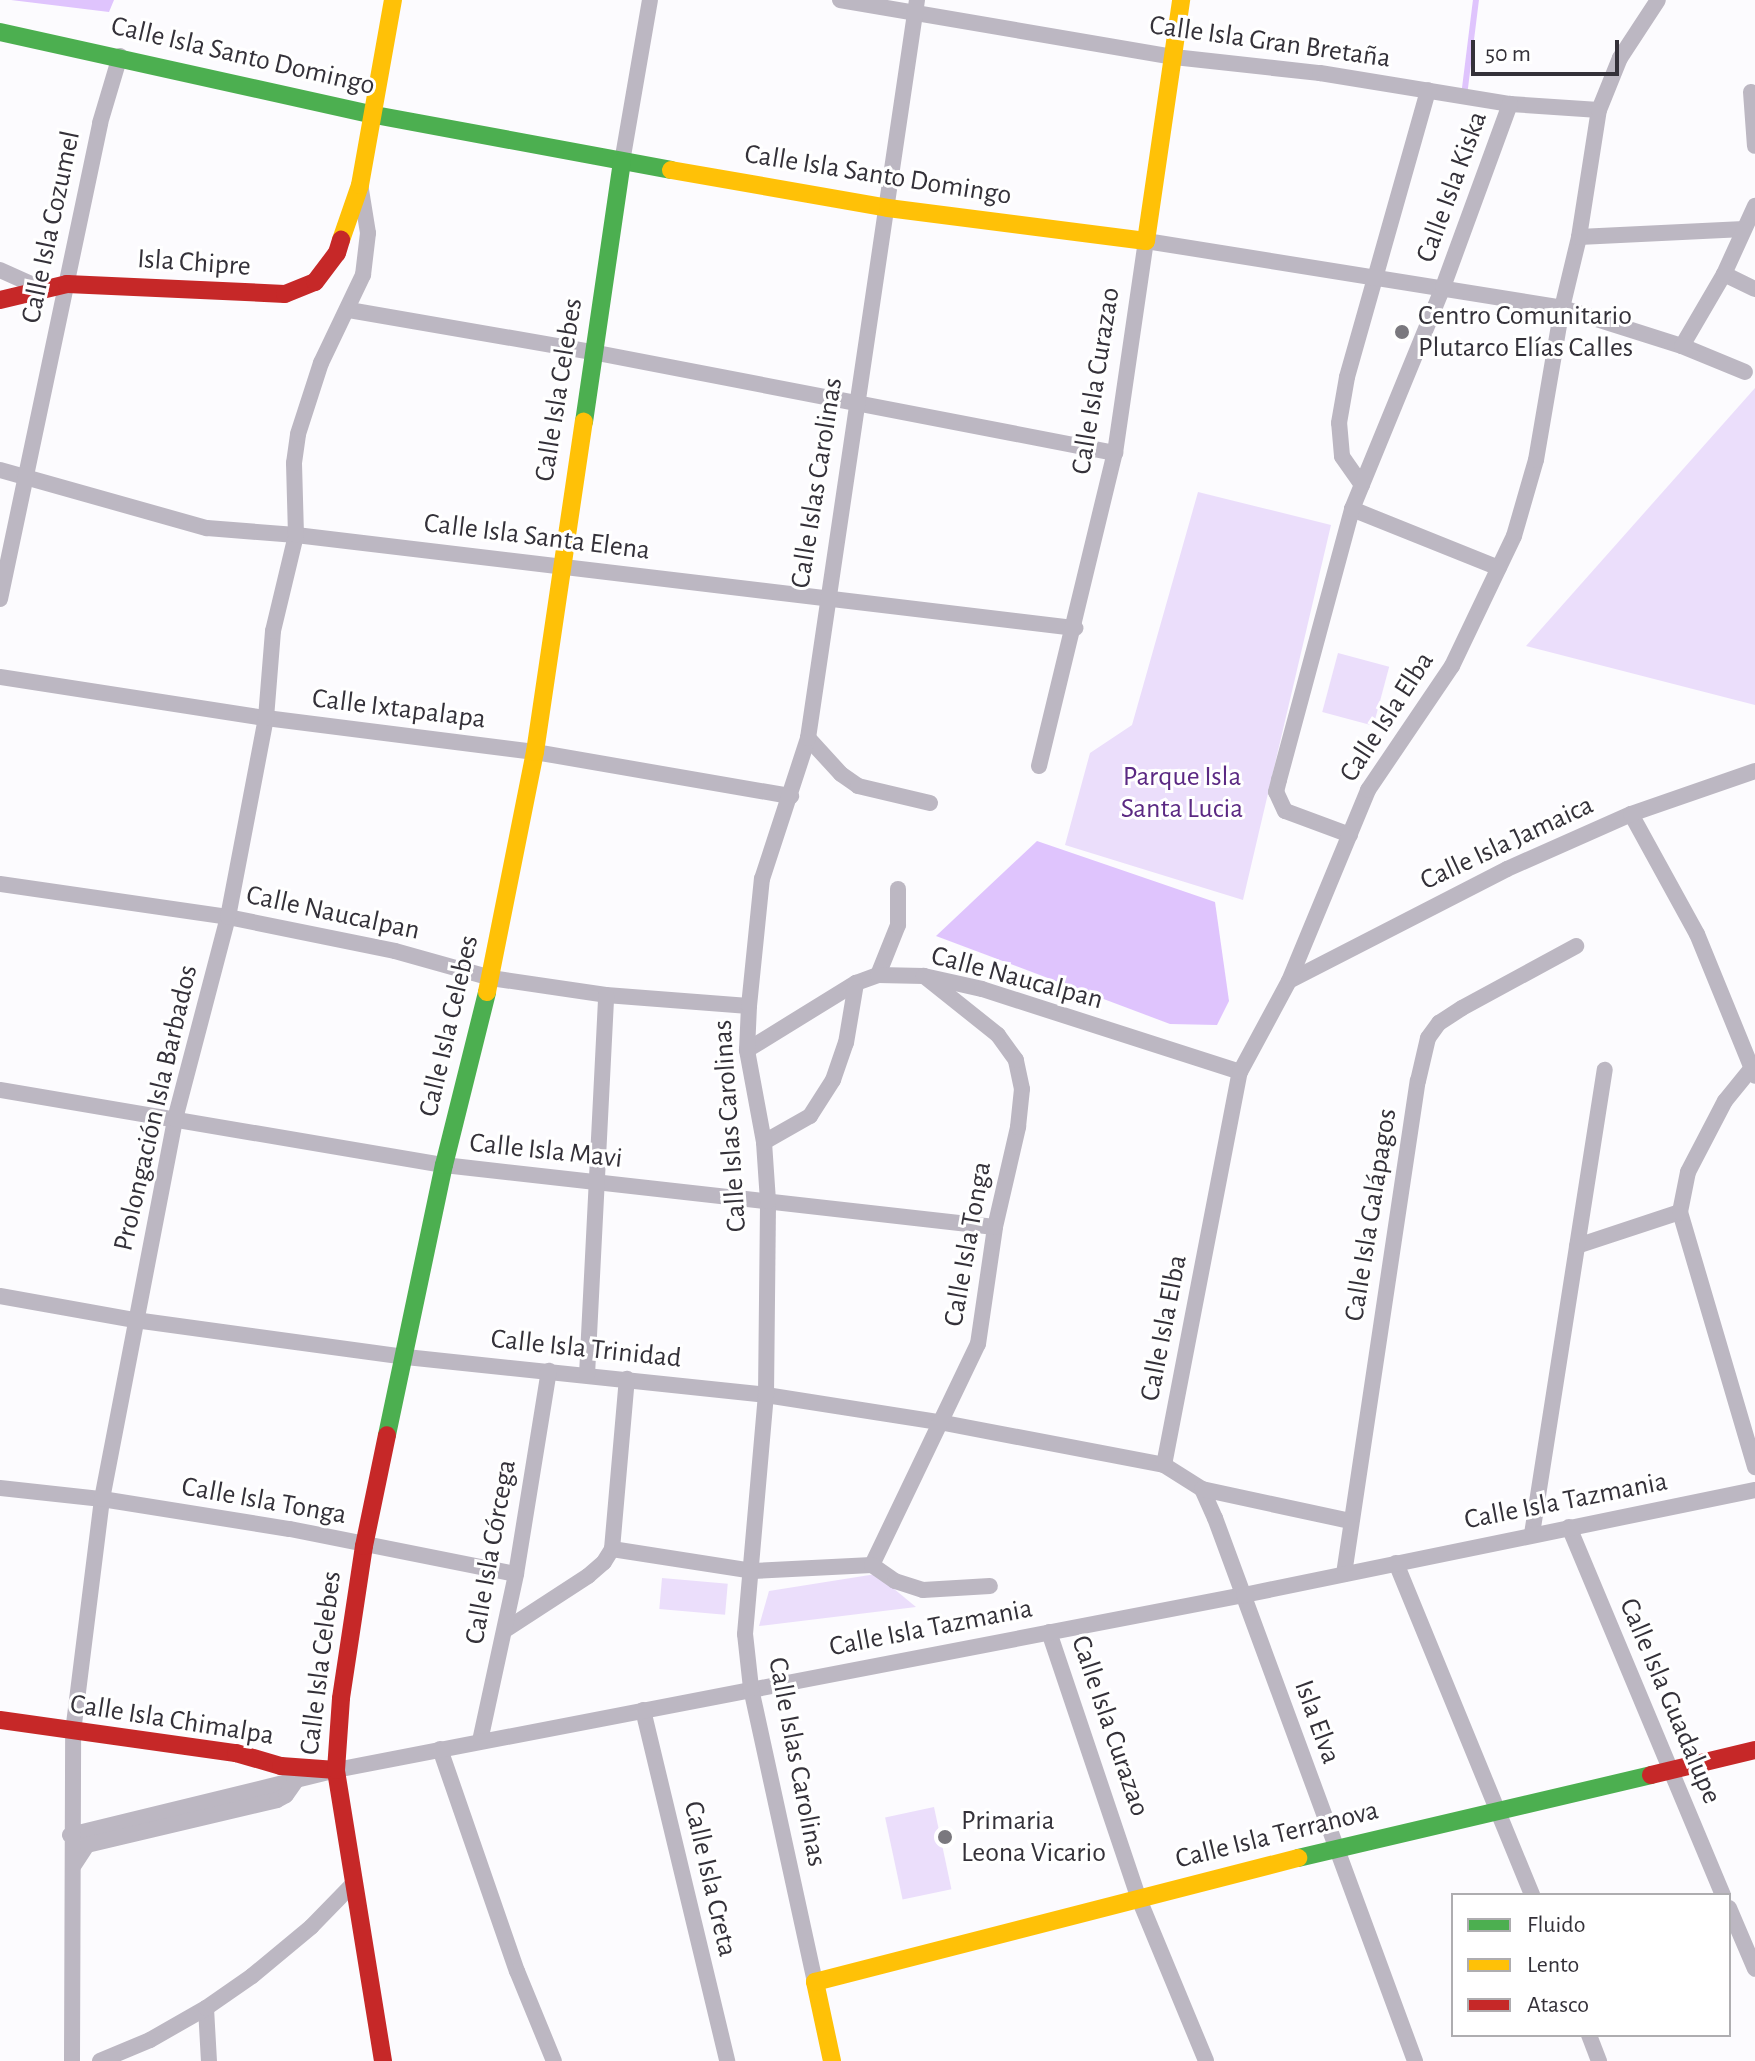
<!DOCTYPE html>
<meta charset="utf-8">
<style>
body{margin:0}
#map{position:relative;width:1755px;height:2061px;overflow:hidden;background:#fcfbfe;font-family:"Alegreya Sans",sans-serif}
div>[style]{position:absolute}
[style*='--x']{left:calc(var(--x)*1px);top:calc(var(--y)*1px);width:calc(var(--w)*1px);rotate:calc(var(--a)*1deg)}
.green>*{inset:0;background:#ebdefb;transform-origin:0 0}
.water>*{inset:0;background:#dfc4fd}
.stream>*{height:6px;margin:-3px;padding:0 3px;transform-origin:3px;border-radius:3px;background:#dfc4fd}
.street>*{height:16px;margin:-8px;padding:0 8px;transform-origin:8px;border-radius:8px;background:#bcb7c2}
.fast>*{height:18px;margin:-9px;padding:0 9px;transform-origin:9px;border-radius:9px;background:#4caf50}
.slow>*{height:18px;margin:-9px;padding:0 9px;transform-origin:9px;border-radius:9px;background:#ffc107}
.jam>*{height:18px;margin:-9px;padding:0 9px;transform-origin:9px;border-radius:9px;background:#c62828}
.dots>*{width:22px;height:22px;translate:-50% -50%;box-sizing:border-box;border:4px solid #fff;border-radius:50%}
span{translate:-50% -50%;white-space:nowrap;text-align:center;line-height:1.15;-webkit-text-stroke:6px #fff;paint-order:stroke}
.street-label{font-size:28px;color:#343139}
.poi-label{font-size:28px;color:#343139}
.left{translate:0 -50%;text-align:left}
.park-label{font-size:28px;color:#5b2983}
.legend{position:absolute;left:1451px;top:1893px;width:280px;height:144px;box-sizing:border-box;background:#fff;border:2px solid #aeadb0;margin:0;padding:10px 14px;list-style:none;font-size:24px;color:#343139}
.legend li{display:flex;align-items:center;gap:16px;height:40px}
.legend b{width:40px;border:2px solid #aeadb0}
.scale{position:absolute;left:1471px;top:40px;width:148px;height:36px;box-sizing:border-box;border:4px solid #343139;border-top:0;padding-left:10px;font-size:24px;line-height:28px;white-space:nowrap;color:#343139;-webkit-text-stroke:6px #fff;paint-order:stroke}
</style>
<div id="map">
<div class="green">
<div style="clip-path:polygon(1755px 388px,1755px 705px,1526px 646px)"></div>
<div style="clip-path:polygon(1198px 492px,1331px 525px,1243px 900px,1065px 845px,1090px 753px,1132px 725px)"></div>
<div style="left:1338px;top:653px;width:53px;height:61px;rotate:15deg"></div>
<div style="clip-path:polygon(876px 1574px,916px 1607px,759px 1626px,769px 1591px)"></div>
<div style="left:662px;top:1578px;width:66px;height:31px;rotate:5deg"></div>
<div style="left:934px;top:1807px;width:84px;height:50px;rotate:78deg"></div>
</div>
<div class="water">
<div style="clip-path:polygon(11px 0,114px 0,109px 12px)"></div>
<div style="clip-path:polygon(1037px 841px,1215px 902px,1229px 1001px,1217px 1025px,1170px 1024px,936px 936px)"></div>
</div>
<div class="stream">
<div style="--x:1464;--y:96;--w:97;--a:-82.9"></div>
</div>
<div class="street">
<div style="--x:840;--y:0;--w:339;--a:9.7"></div>
<div style="--x:1174;--y:57;--w:147;--a:6.3"></div>
<div style="--x:1320;--y:73;--w:193;--a:9.3"></div>
<div style="--x:1510;--y:104;--w:89;--a:3.9"></div>
<div style="--x:1751;--y:92;--w:54;--a:85.8"></div>
<div style="--x:622;--y:162;--w:164;--a:-80.2"></div>
<div style="--x:1579;--y:237;--w:165;--a:-2.8"></div>
<div style="--x:0;--y:270;--w:44;--a:24.2"></div>
<div style="--x:1724;--y:274;--w:34;--a:26"></div>
<div style="--x:349;--y:310;--w:247;--a:9.8"></div>
<div style="--x:592;--y:352;--w:533;--a:10.93"></div>
<div style="--x:1682;--y:346;--w:83;--a:-59.7"></div>
<div style="--x:1724;--y:274;--w:75;--a:-65.5"></div>
<div style="--x:0;--y:470;--w:215;--a:15.7"></div>
<div style="--x:207;--y:528;--w:89;--a:4.5"></div>
<div style="--x:296;--y:535;--w:785;--a:6.81"></div>
<div style="--x:1362;--y:485;--w:35;--a:-125"></div>
<div style="--x:1342;--y:456;--w:33;--a:-95"></div>
<div style="--x:1339;--y:423;--w:47;--a:-80.1"></div>
<div style="--x:1347;--y:377;--w:298;--a:-74.2"></div>
<div style="--x:1352;--y:509;--w:158;--a:21.9"></div>
<div style="--x:0;--y:599;--w:486;--a:-78.1"></div>
<div style="--x:100;--y:123;--w:70;--a:-73.4"></div>
<div style="--x:0;--y:677;--w:269;--a:8.8"></div>
<div style="--x:266;--y:718;--w:271;--a:7.2"></div>
<div style="--x:535;--y:752;--w:260;--a:9.8"></div>
<div style="--x:808;--y:738;--w:49;--a:47.5"></div>
<div style="--x:841;--y:774;--w:21;--a:35"></div>
<div style="--x:858;--y:786;--w:74;--a:13.3"></div>
<div style="--x:1039;--y:766;--w:322;--a:-76.4"></div>
<div style="--x:1115;--y:453;--w:214;--a:-81.7"></div>
<div style="--x:1146;--y:241;--w:421;--a:9.1"></div>
<div style="--x:1562;--y:308;--w:126;--a:17.6"></div>
<div style="--x:1682;--y:346;--w:68;--a:22.4"></div>
<div style="--x:1631;--y:814;--w:137;--a:61.2"></div>
<div style="--x:1697;--y:934;--w:153;--a:67.8"></div>
<div style="--x:1350;--y:835;--w:69;--a:-159.7"></div>
<div style="--x:1285;--y:811;--w:21;--a:-115"></div>
<div style="--x:1276;--y:792;--w:12;--a:-76"></div>
<div style="--x:1279;--y:780;--w:281;--a:-74.9"></div>
<div style="--x:1352;--y:509;--w:240;--a:-67.7"></div>
<div style="--x:1443;--y:287;--w:195;--a:-69.9"></div>
<div style="--x:0;--y:884;--w:230;--a:8.2"></div>
<div style="--x:228;--y:917;--w:170;--a:11.5"></div>
<div style="--x:395;--y:951;--w:100;--a:15.7"></div>
<div style="--x:491;--y:978;--w:116;--a:8.4"></div>
<div style="--x:606;--y:995;--w:143;--a:4.4"></div>
<div style="--x:878;--y:975;--w:54;--a:-68.2"></div>
<div style="--x:898;--y:925;--w:36;--a:-90"></div>
<div style="--x:1289;--y:981;--w:245;--a:-27.2"></div>
<div style="--x:1507;--y:869;--w:136;--a:-23.9"></div>
<div style="--x:1631;--y:814;--w:131;--a:-19.1"></div>
<div style="--x:747;--y:1050;--w:128;--a:-31.6"></div>
<div style="--x:856;--y:983;--w:23;--a:-20"></div>
<div style="--x:878;--y:975;--w:46;--a:1.2"></div>
<div style="--x:924;--y:976;--w:59;--a:12.6"></div>
<div style="--x:982;--y:989;--w:271;--a:17.8"></div>
<div style="--x:0;--y:1090;--w:450;--a:9.6"></div>
<div style="--x:444;--y:1165;--w:554;--a:6.42"></div>
<div style="--x:764;--y:1142;--w:53;--a:-29.5"></div>
<div style="--x:810;--y:1116;--w:43;--a:-57.4"></div>
<div style="--x:833;--y:1080;--w:39;--a:-71"></div>
<div style="--x:846;--y:1043;--w:61;--a:-80.5"></div>
<div style="--x:1680;--y:1212;--w:266;--a:73.6"></div>
<div style="--x:1577;--y:1246;--w:108;--a:-18.3"></div>
<div style="--x:1680;--y:1212;--w:41;--a:-78.7"></div>
<div style="--x:1688;--y:1172;--w:80;--a:-62.5"></div>
<div style="--x:1725;--y:1101;--w:48;--a:-51"></div>
<div style="--x:0;--y:1296;--w:137;--a:10.1"></div>
<div style="--x:135;--y:1320;--w:274;--a:7.8"></div>
<div style="--x:406;--y:1357;--w:362;--a:6"></div>
<div style="--x:766;--y:1395;--w:175;--a:8.9"></div>
<div style="--x:939;--y:1422;--w:229;--a:10.8"></div>
<div style="--x:1164;--y:1465;--w:45;--a:32.3"></div>
<div style="--x:1202;--y:1489;--w:32;--a:66"></div>
<div style="--x:1215;--y:1518;--w:579;--a:69.78"></div>
<div style="--x:587;--y:1375;--w:380;--a:-87.1"></div>
<div style="--x:1164;--y:1465;--w:400;--a:-79.1"></div>
<div style="--x:1240;--y:1072;--w:103;--a:-61.7"></div>
<div style="--x:1289;--y:981;--w:207;--a:-67.5"></div>
<div style="--x:1368;--y:790;--w:150;--a:-55.9"></div>
<div style="--x:1452;--y:666;--w:144;--a:-64.5"></div>
<div style="--x:1514;--y:536;--w:79;--a:-73.9"></div>
<div style="--x:1536;--y:460;--w:154;--a:-80.3"></div>
<div style="--x:1562;--y:308;--w:73;--a:-76.5"></div>
<div style="--x:1579;--y:237;--w:129;--a:-81.1"></div>
<div style="--x:1599;--y:110;--w:56;--a:-68"></div>
<div style="--x:1620;--y:58;--w:69;--a:-56.8"></div>
<div style="--x:0;--y:1488;--w:103;--a:6.2"></div>
<div style="--x:102;--y:1499;--w:190;--a:9.1"></div>
<div style="--x:290;--y:1529;--w:230;--a:11.3"></div>
<div style="--x:1202;--y:1489;--w:151;--a:12.2"></div>
<div style="--x:1569;--y:1527;--w:399;--a:67.3"></div>
<div style="--x:1532;--y:1534;--w:470;--a:-81.1"></div>
<div style="--x:612;--y:1549;--w:142;--a:8.9"></div>
<div style="--x:752;--y:1571;--w:120;--a:-2.9"></div>
<div style="--x:1396;--y:1563;--w:359;--a:67.7"></div>
<div style="--x:872;--y:1565;--w:245;--a:-64.4"></div>
<div style="--x:978;--y:1344;--w:118;--a:-81.7"></div>
<div style="--x:995;--y:1227;--w:103;--a:-77"></div>
<div style="--x:1018;--y:1127;--w:38;--a:-84"></div>
<div style="--x:1022;--y:1089;--w:30;--a:-102"></div>
<div style="--x:1016;--y:1060;--w:31;--a:-126"></div>
<div style="--x:998;--y:1035;--w:95;--a:-141.4"></div>
<div style="--x:872;--y:1565;--w:28;--a:35"></div>
<div style="--x:895;--y:1581;--w:29;--a:18"></div>
<div style="--x:923;--y:1590;--w:67;--a:-3.4"></div>
<div style="--x:1344;--y:1574;--w:499;--a:-81.5"></div>
<div style="--x:1418;--y:1081;--w:44;--a:-76.9"></div>
<div style="--x:1428;--y:1038;--w:19;--a:-54"></div>
<div style="--x:1439;--y:1023;--w:27;--a:-33"></div>
<div style="--x:1462;--y:1008;--w:130;--a:-28.5"></div>
<div style="--x:505;--y:1630;--w:99;--a:-33"></div>
<div style="--x:588;--y:1576;--w:21;--a:-41"></div>
<div style="--x:604;--y:1562;--w:15;--a:-58"></div>
<div style="--x:612;--y:1549;--w:171;--a:-85"></div>
<div style="--x:1049;--y:1632;--w:282;--a:71.4"></div>
<div style="--x:1139;--y:1899;--w:175;--a:67.5"></div>
<div style="--x:643;--y:1710;--w:361;--a:76.5"></div>
<div style="--x:480;--y:1741;--w:171;--a:-77.8"></div>
<div style="--x:516;--y:1574;--w:206;--a:-80.8"></div>
<div style="--x:440;--y:1749;--w:235;--a:70.9"></div>
<div style="--x:517;--y:1971;--w:97;--a:67.7"></div>
<div style="--x:70;--y:1835;--w:274;--a:-13.7"></div>
<div style="--x:336;--y:1770;--w:925;--a:-10.91"></div>
<div style="--x:1244;--y:1595;--w:522;--a:-11.61"></div>
<div style="--x:74;--y:1865;--w:24;--a:-57"></div>
<div style="--x:87;--y:1845;--w:195;--a:-13.3"></div>
<div style="--x:277;--y:1800;--w:10;--a:-29"></div>
<div style="--x:286;--y:1795;--w:19;--a:-55"></div>
<div style="--x:1729;--y:1908;--w:66;--a:66.9"></div>
<div style="--x:815;--y:1982;--w:301;--a:-102.3"></div>
<div style="--x:751;--y:1688;--w:54;--a:-96.3"></div>
<div style="--x:745;--y:1634;--w:240;--a:-85"></div>
<div style="--x:766;--y:1395;--w:194;--a:-89.4"></div>
<div style="--x:768;--y:1201;--w:59;--a:-93.9"></div>
<div style="--x:764;--y:1142;--w:94;--a:-100.5"></div>
<div style="--x:747;--y:1050;--w:44;--a:-87.4"></div>
<div style="--x:749;--y:1006;--w:128;--a:-84.2"></div>
<div style="--x:762;--y:879;--w:148;--a:-71.9"></div>
<div style="--x:808;--y:738;--w:746;--a:-81.6"></div>
<div style="--x:206;--y:2008;--w:53;--a:86.8"></div>
<div style="--x:1589;--y:2035;--w:28;--a:69"></div>
<div style="--x:72;--y:2061;--w:329;--a:-89.8"></div>
<div style="--x:73;--y:1732;--w:235;--a:-82.9"></div>
<div style="--x:102;--y:1499;--w:387;--a:-79.1"></div>
<div style="--x:175;--y:1119;--w:209;--a:-75.3"></div>
<div style="--x:228;--y:917;--w:203;--a:-79.2"></div>
<div style="--x:266;--y:718;--w:87;--a:-85.4"></div>
<div style="--x:273;--y:631;--w:99;--a:-76.5"></div>
<div style="--x:296;--y:535;--w:72;--a:-91.6"></div>
<div style="--x:294;--y:463;--w:29;--a:-82"></div>
<div style="--x:298;--y:434;--w:75;--a:-72.1"></div>
<div style="--x:321;--y:363;--w:98;--a:-64.5"></div>
<div style="--x:363;--y:275;--w:42;--a:-83.2"></div>
<div style="--x:368;--y:233;--w:44;--a:-99.2"></div>
<div style="--x:100;--y:2061;--w:54;--a:-22.8"></div>
<div style="--x:150;--y:2040;--w:64;--a:-29.7"></div>
<div style="--x:206;--y:2008;--w:56;--a:-34.8"></div>
<div style="--x:252;--y:1976;--w:77;--a:-39.7"></div>
<div style="--x:311;--y:1927;--w:59;--a:-45.7"></div>
</div>
<div class="fast">
<div style="--x:0;--y:32;--w:384;--a:12.5"></div>
<div style="--x:375;--y:115;--w:301;--a:10.5"></div>
<div style="--x:584;--y:422;--w:263;--a:-81.7"></div>
<div style="--x:387;--y:1435;--w:276;--a:-78.1"></div>
<div style="--x:444;--y:1165;--w:178;--a:-76"></div>
<div style="--x:1298;--y:1858;--w:363;--a:-13.2"></div>
</div>
<div class="slow">
<div style="--x:671;--y:170;--w:220;--a:9.9"></div>
<div style="--x:888;--y:208;--w:260;--a:7.3"></div>
<div style="--x:1146;--y:241;--w:244;--a:-81.7"></div>
<div style="--x:341;--y:240;--w:58;--a:-70.9"></div>
<div style="--x:360;--y:185;--w:188;--a:-79.9"></div>
<div style="--x:487;--y:992;--w:245;--a:-78.7"></div>
<div style="--x:535;--y:752;--w:334;--a:-81.6"></div>
<div style="--x:832;--y:2061;--w:81;--a:-102.1"></div>
<div style="--x:815;--y:1982;--w:499;--a:-14.4"></div>
</div>
<div class="jam">
<div style="--x:0;--y:300;--w:69;--a:-13.4"></div>
<div style="--x:67;--y:284;--w:218;--a:2.6"></div>
<div style="--x:285;--y:294;--w:32;--a:-22"></div>
<div style="--x:315;--y:282;--w:36;--a:-53"></div>
<div style="--x:337;--y:253;--w:14;--a:-73"></div>
<div style="--x:0;--y:1720;--w:238;--a:8"></div>
<div style="--x:236;--y:1753;--w:47;--a:16.1"></div>
<div style="--x:281;--y:1766;--w:55;--a:4.2"></div>
<div style="--x:1651;--y:1775;--w:107;--a:-13.5"></div>
<div style="--x:383;--y:2061;--w:295;--a:-99.2"></div>
<div style="--x:336;--y:1770;--w:72;--a:-86"></div>
<div style="--x:341;--y:1698;--w:154;--a:-81.4"></div>
<div style="--x:364;--y:1546;--w:113;--a:-78.3"></div>
</div>
<div class="dots">
<div style="left:1402px;top:332px;background:#7a787e"></div>
<div style="left:945px;top:1837px;background:#7a787e"></div>
</div>
<div class="street-label">
<span style="left:1270px;top:42px;rotate:8deg">Calle Isla Gran Bretaña</span>
<span style="left:243px;top:56px;rotate:13deg">Calle Isla Santo Domingo</span>
<span style="left:878px;top:175px;rotate:9deg">Calle Isla Santo Domingo</span>
<span style="left:1452px;top:187px;rotate:-70deg">Calle Isla Kiska</span>
<span style="left:51px;top:227px;rotate:-78deg">Calle Isla Cozumel</span>
<span style="left:194px;top:263px;rotate:4deg">Isla Chipre</span>
<span style="left:1096px;top:381px;rotate:-81deg">Calle Isla Curazao</span>
<span style="left:559px;top:390px;rotate:-81deg">Calle Isla Celebes</span>
<span style="left:817px;top:483px;rotate:-81deg">Calle Islas Carolinas</span>
<span style="left:537px;top:537px;rotate:7deg">Calle Isla Santa Elena</span>
<span style="left:399px;top:709px;rotate:7deg">Calle Ixtapalapa</span>
<span style="left:1387px;top:717px;rotate:-57deg">Calle Isla Elba</span>
<span style="left:1507px;top:843px;rotate:-25deg">Calle Isla Jamaica</span>
<span style="left:333px;top:913px;rotate:12deg">Calle Naucalpan</span>
<span style="left:1017px;top:978px;rotate:15deg">Calle Naucalpan</span>
<span style="left:449px;top:1026px;rotate:-77deg">Calle Isla Celebes</span>
<span style="left:156px;top:1108px;rotate:-77deg">Prolongación Isla Barbados</span>
<span style="left:730px;top:1126px;rotate:-94deg">Calle Islas Carolinas</span>
<span style="left:546px;top:1151px;rotate:6deg">Calle Isla Mavi</span>
<span style="left:1371px;top:1215px;rotate:-81deg">Calle Isla Galápagos</span>
<span style="left:968px;top:1244px;rotate:-80deg">Calle Isla Tonga</span>
<span style="left:1164px;top:1328px;rotate:-79deg">Calle Isla Elba</span>
<span style="left:586px;top:1349px;rotate:6deg">Calle Isla Trinidad</span>
<span style="left:264px;top:1501px;rotate:10deg">Calle Isla Tonga</span>
<span style="left:1566px;top:1501px;rotate:-11deg">Calle Isla Tazmania</span>
<span style="left:491px;top:1552px;rotate:-80deg">Calle Isla Córcega</span>
<span style="left:931px;top:1628px;rotate:-11deg">Calle Isla Tazmania</span>
<span style="left:321px;top:1663px;rotate:-83deg">Calle Isla Celebes</span>
<span style="left:1670px;top:1701px;rotate:67deg">Calle Isla Guadalupe</span>
<span style="left:172px;top:1720px;rotate:9deg">Calle Isla Chimalpa</span>
<span style="left:1317px;top:1722px;rotate:70deg">Isla Elva</span>
<span style="left:1110px;top:1726px;rotate:71deg">Calle Isla Curazao</span>
<span style="left:797px;top:1762px;rotate:79deg">Calle Islas Carolinas</span>
<span style="left:1277px;top:1835px;rotate:-14deg">Calle Isla Terranova</span>
<span style="left:710px;top:1879px;rotate:77deg">Calle Isla Creta</span>
</div>
<div class="poi-label">
<span class="left" style="left:1418px;top:332px">Centro Comunitario<br>Plutarco Elías Calles</span>
<span class="left" style="left:961px;top:1837px">Primaria<br>Leona Vicario</span>
</div>
<div class="park-label">
<span style="left:1182px;top:793px">Parque Isla<br>Santa Lucia</span>
</div>
<ul class="legend">
<li><b style="height:10px;background:#4caf50"></b>Fluido</li>
<li><b style="height:10px;background:#ffc107"></b>Lento</li>
<li><b style="height:10px;background:#c62828"></b>Atasco</li>
</ul>
<div class="scale">50 m</div>
</div>
